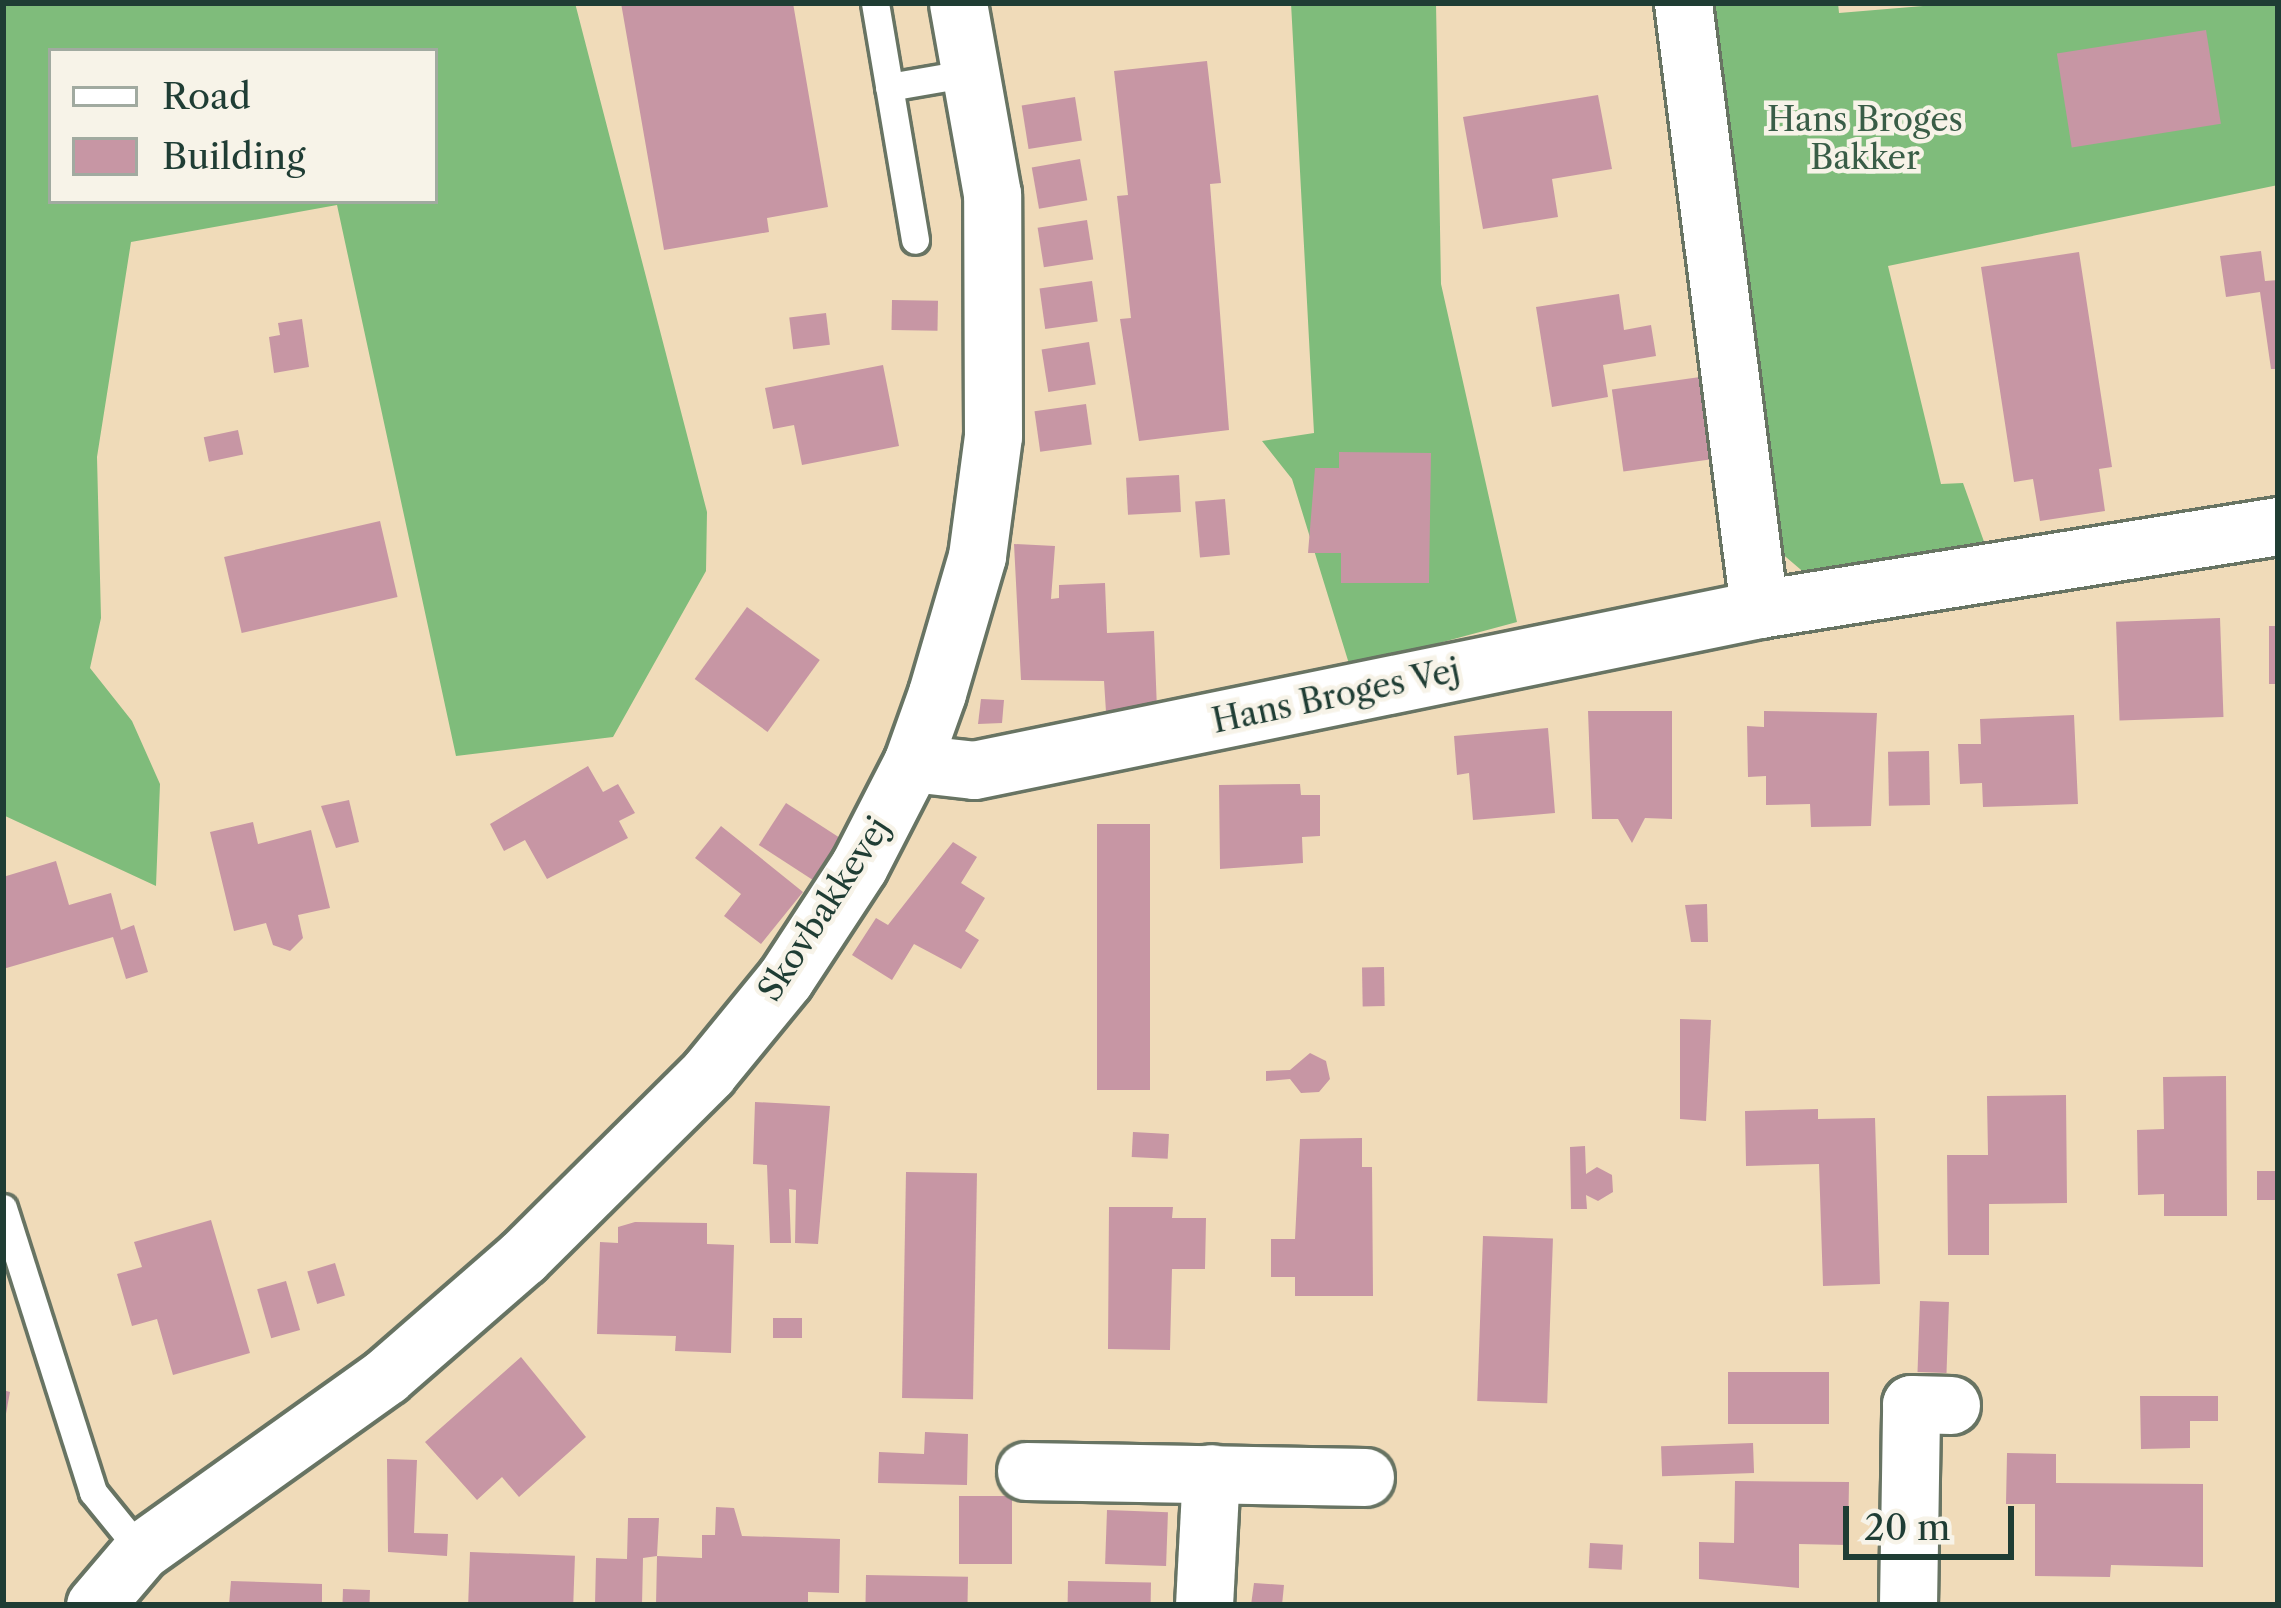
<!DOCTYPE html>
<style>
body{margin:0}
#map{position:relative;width:2281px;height:1608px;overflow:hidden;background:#f0dbb9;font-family:"Libre Caslon Text",serif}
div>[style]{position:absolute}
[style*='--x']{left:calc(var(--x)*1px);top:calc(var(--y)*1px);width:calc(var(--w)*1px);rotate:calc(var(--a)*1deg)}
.forest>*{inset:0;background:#7fbc7b}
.building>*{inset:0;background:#c796a4;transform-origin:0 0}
.roads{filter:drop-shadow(3px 0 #687463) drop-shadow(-3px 0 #687463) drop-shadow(0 3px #687463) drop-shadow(0 -3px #687463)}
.service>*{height:27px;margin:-13.5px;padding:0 13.5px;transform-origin:13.5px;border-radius:13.5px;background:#fff}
.minor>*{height:57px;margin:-28.5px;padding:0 28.5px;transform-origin:28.5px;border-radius:28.5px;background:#fff}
span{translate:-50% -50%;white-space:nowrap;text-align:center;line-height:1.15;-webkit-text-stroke:9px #f7f3e8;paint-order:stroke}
.park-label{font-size:33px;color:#395d47}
.street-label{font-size:33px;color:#1f3d34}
.frame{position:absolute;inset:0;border:6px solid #1f3d34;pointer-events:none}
.legend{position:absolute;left:48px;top:48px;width:390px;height:156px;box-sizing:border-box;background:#f7f3e8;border:3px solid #a1aaa0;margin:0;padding:15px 21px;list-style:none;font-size:36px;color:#1f3d34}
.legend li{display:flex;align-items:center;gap:24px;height:60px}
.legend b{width:60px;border:3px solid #a1aaa0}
.scale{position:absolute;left:1843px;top:1506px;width:171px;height:54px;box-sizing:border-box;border:6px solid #1f3d34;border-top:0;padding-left:15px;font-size:36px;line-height:42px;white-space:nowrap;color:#1f3d34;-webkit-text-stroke:9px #f7f3e8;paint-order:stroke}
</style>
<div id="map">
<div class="forest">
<div style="clip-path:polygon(evenodd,3px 3px,575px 3px,707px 512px,706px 571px,613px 737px,456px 756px,337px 205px,131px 242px,97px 457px,101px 618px,90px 668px,132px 721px,160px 784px,156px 886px,3px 815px,3px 3px,51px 51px,435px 51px,435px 201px,51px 201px,51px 51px)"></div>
<div style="clip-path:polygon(1291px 3px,1436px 3px,1441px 284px,1517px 622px,1350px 667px,1292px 479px,1262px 441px,1314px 433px)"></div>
<div style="clip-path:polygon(1715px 3px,1838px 3px,1839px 13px,1959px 3px,2278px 3px,2278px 185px,1888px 266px,1941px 484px,1963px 483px,1987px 550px,1807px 575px,1773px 546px)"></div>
</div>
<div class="building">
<div style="clip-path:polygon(621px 3px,793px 3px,828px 207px,767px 218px,769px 232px,664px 250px)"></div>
<div style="left:2206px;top:30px;width:95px;height:151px;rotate:81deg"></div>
<div style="clip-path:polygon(1207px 61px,1221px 183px,1210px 184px,1229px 430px,1139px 441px,1120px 319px,1131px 318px,1117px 196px,1128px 195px,1114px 71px)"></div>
<div style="clip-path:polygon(1598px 95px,1612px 169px,1552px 179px,1558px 217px,1483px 229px,1463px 117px)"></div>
<div style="left:1075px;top:97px;width:44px;height:54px;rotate:81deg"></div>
<div style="left:1080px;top:159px;width:42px;height:49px;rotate:80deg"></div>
<div style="left:1087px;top:220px;width:40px;height:50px;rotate:81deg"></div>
<div style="clip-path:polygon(2261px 251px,2265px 281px,2278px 280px,2278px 369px,2271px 369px,2260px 292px,2226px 297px,2220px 256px)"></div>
<div style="clip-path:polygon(2079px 252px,2112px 467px,2099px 469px,2105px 511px,2040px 521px,2033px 479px,2014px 482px,1981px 267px)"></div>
<div style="left:1092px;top:281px;width:41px;height:53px;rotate:82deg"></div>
<div style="clip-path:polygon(1619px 294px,1624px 330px,1651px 325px,1656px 356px,1603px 365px,1608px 397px,1552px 407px,1536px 307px)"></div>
<div style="left:892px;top:300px;width:46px;height:30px;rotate:1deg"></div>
<div style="left:826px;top:313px;width:32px;height:37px;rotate:83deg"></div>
<div style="clip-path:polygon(302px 319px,309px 367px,274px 373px,269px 337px,280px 335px,278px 323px)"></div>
<div style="left:1089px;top:342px;width:43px;height:48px;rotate:81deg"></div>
<div style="clip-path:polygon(883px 365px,899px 446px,802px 465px,794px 425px,773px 429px,765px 388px)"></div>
<div style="left:1700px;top:377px;width:83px;height:89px;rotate:82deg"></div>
<div style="left:1086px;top:404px;width:41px;height:52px;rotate:82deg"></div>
<div style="left:238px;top:430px;width:25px;height:35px;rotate:78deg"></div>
<div style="clip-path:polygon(1339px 452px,1431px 453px,1429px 583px,1341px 583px,1341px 553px,1308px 553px,1315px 468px,1339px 468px)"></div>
<div style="left:1179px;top:475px;width:37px;height:53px;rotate:87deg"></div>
<div style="left:1225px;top:499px;width:56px;height:30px;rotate:85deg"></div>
<div style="left:380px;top:521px;width:78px;height:160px;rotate:77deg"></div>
<div style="clip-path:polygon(1014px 544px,1055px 546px,1051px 599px,1059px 598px,1059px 585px,1105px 583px,1107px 633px,1154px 631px,1157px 710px,1106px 712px,1104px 681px,1021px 680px)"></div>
<div style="left:747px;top:607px;width:90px;height:89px;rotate:36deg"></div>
<div style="left:2220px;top:618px;width:99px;height:104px;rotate:88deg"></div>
<div style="left:2269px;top:626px;width:9px;height:58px"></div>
<div style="clip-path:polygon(981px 699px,1004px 700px,1002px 723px,978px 724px)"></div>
<div style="clip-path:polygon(1588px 711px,1672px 711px,1672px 819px,1645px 818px,1632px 843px,1618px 819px,1592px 819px)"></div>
<div style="clip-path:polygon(1764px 711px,1877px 713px,1871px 826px,1811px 827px,1810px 804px,1766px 805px,1766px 776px,1748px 777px,1747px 726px,1764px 727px)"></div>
<div style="clip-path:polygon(2074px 715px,2078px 804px,1983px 807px,1982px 783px,1960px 784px,1958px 744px,1981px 744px,1980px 719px)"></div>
<div style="clip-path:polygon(1548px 728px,1555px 813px,1473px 820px,1469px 773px,1457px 775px,1454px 736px)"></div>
<div style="left:1929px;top:751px;width:54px;height:41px;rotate:89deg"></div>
<div style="clip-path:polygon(588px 766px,603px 792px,618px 784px,635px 813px,619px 821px,628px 838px,547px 879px,525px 840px,504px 851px,490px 824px)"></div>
<div style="clip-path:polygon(1300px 784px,1301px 795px,1320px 795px,1320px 836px,1302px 837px,1303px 863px,1220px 869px,1219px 785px)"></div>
<div style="clip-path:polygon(349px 800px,359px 842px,336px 848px,321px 806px)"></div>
<div style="left:786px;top:803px;width:64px;height:50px;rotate:33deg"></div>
<div style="clip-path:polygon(253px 822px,258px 844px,311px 830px,330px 908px,298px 915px,303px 938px,290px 951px,273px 945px,266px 923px,234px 931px,210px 832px)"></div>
<div style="left:1097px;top:824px;width:53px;height:266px"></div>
<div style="clip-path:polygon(721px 826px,803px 892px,761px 944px,724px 916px,741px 894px,695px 858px)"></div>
<div style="clip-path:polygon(953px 842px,977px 857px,961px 883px,985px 898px,965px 931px,979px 940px,961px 969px,914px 944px,892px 980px,852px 955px,876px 918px,888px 925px)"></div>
<div style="clip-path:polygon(56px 861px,69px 905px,111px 893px,121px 930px,134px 925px,148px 972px,126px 979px,113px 937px,3px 969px,3px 877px)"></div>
<div style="clip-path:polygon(1707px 904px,1708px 942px,1691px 942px,1685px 905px)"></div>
<div style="left:1384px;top:967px;width:39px;height:22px;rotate:89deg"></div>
<div style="clip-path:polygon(1680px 1019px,1711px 1020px,1706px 1121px,1680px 1119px)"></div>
<div style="clip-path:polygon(1310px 1053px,1326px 1061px,1330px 1079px,1319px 1092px,1301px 1093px,1290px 1079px,1266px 1081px,1266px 1071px,1290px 1070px)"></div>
<div style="clip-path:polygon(2226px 1076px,2227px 1216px,2164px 1216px,2164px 1194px,2138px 1195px,2137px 1130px,2164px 1129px,2163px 1077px)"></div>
<div style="clip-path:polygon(2066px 1095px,2067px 1203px,1989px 1204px,1989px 1255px,1948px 1255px,1947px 1155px,1988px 1155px,1987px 1096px)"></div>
<div style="clip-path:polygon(755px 1102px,830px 1106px,818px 1244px,795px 1243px,796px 1190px,789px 1189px,791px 1243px,770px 1243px,767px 1165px,753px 1164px)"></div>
<div style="clip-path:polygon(1818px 1109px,1818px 1119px,1875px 1118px,1880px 1284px,1823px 1286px,1819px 1164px,1746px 1166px,1745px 1111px)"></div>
<div style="left:1133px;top:1132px;width:36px;height:25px;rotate:3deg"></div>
<div style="clip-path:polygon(1362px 1138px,1362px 1167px,1372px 1167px,1373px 1296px,1295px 1296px,1295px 1277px,1271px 1277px,1271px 1239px,1295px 1239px,1300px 1139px)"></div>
<div style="clip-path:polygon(1585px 1146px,1586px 1174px,1597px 1167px,1612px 1175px,1613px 1192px,1598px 1201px,1586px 1195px,1587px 1209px,1571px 1209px,1570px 1147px)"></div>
<div style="left:2257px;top:1171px;width:21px;height:29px"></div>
<div style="left:906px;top:1172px;width:71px;height:226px;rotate:1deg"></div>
<div style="clip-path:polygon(1109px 1207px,1173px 1207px,1172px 1218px,1206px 1218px,1205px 1269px,1172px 1269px,1170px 1350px,1108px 1349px)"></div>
<div style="clip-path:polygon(211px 1220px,250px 1353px,173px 1375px,157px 1319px,132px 1326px,117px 1274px,142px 1267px,134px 1242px)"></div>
<div style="clip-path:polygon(635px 1222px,707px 1223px,707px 1244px,734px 1245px,731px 1353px,675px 1351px,676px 1336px,597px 1334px,600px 1242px,618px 1243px,618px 1227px)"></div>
<div style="left:1483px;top:1236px;width:70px;height:165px;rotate:2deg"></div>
<div style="left:335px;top:1263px;width:34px;height:29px;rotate:73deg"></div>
<div style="left:286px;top:1281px;width:51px;height:30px;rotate:74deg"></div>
<div style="left:1920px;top:1301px;width:29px;height:71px;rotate:2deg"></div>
<div style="left:773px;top:1318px;width:29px;height:20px"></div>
<div style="clip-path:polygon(521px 1357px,586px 1437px,519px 1497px,502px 1477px,477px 1500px,425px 1442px)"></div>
<div style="left:1728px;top:1372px;width:101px;height:52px"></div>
<div style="clip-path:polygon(3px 1390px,10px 1392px,5px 1419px,3px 1419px)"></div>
<div style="clip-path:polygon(2140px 1396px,2218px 1396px,2218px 1421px,2190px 1421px,2190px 1448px,2141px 1449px)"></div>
<div style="clip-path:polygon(925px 1432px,968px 1434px,967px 1485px,878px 1483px,879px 1452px,924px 1454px)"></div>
<div style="left:1753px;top:1443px;width:30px;height:92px;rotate:88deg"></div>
<div style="clip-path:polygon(2007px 1453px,2056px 1454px,2056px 1483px,2203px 1484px,2203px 1567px,2111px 1565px,2110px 1577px,2035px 1576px,2035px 1504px,2006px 1504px)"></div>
<div style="clip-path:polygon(387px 1459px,417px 1460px,414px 1533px,448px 1534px,447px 1556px,388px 1552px)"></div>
<div style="clip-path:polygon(1735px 1481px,1849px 1482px,1848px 1545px,1799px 1544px,1799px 1588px,1699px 1579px,1699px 1542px,1734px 1543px)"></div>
<div style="left:959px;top:1496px;width:53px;height:68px"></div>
<div style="clip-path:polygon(716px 1507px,734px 1508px,742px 1536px,840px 1539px,839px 1593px,808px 1592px,808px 1605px,656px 1605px,657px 1556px,702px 1558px,702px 1535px,715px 1535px)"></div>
<div style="left:1107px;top:1510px;width:61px;height:54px;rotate:2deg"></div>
<div style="clip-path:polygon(628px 1518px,659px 1518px,657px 1556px,643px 1558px,642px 1605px,595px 1605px,596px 1558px,627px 1559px)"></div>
<div style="left:1590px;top:1543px;width:33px;height:25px;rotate:3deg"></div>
<div style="left:470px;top:1552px;width:105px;height:53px;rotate:2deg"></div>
<div style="left:866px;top:1575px;width:102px;height:30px;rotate:1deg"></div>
<div style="clip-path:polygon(231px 1581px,322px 1584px,322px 1605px,229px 1605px)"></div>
<div style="left:1068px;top:1581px;width:83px;height:24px;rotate:1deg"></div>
<div style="clip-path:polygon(1254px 1583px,1284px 1585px,1282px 1605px,1251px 1605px)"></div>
<div style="left:343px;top:1589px;width:27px;height:16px;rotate:2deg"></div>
</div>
<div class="roads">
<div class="service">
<div style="--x:875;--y:3;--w:240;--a:80.4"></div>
<div style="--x:889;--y:87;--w:82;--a:-9.8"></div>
<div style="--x:3;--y:1208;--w:298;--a:72.4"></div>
<div style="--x:93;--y:1492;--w:76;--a:50.9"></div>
</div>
<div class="minor">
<div style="--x:1683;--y:3;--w:611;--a:82.85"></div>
<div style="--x:912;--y:763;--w:62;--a:6.4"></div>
<div style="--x:974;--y:770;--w:801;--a:-11.59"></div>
<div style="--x:1759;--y:609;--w:526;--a:-9.09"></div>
<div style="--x:1026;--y:1471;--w:339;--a:1"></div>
<div style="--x:95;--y:1605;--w:71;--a:-49.6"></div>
<div style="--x:141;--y:1551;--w:301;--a:-35.5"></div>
<div style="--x:386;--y:1376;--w:181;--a:-41"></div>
<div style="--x:523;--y:1257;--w:261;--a:-44.8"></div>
<div style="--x:708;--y:1073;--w:122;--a:-50.7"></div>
<div style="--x:785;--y:979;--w:135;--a:-56.8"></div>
<div style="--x:859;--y:866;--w:116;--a:-62.8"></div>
<div style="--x:912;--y:763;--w:74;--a:-70.3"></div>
<div style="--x:937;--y:693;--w:143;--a:-73.7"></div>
<div style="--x:977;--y:556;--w:121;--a:-82.4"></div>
<div style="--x:993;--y:436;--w:242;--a:-90.2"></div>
<div style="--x:992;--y:194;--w:194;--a:-100.1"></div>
<div style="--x:1204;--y:1605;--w:132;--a:-87"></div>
<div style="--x:1908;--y:1605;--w:201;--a:-89.1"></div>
<div style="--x:1911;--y:1404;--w:40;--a:1.4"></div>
</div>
</div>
<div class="park-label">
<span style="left:1865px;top:139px">Hans Broges<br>Bakker</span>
</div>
<div class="street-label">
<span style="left:1336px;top:696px;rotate:-12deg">Hans Broges Vej</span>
<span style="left:824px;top:909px;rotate:-57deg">Skovbakkevej</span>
</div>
<div class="frame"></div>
<ul class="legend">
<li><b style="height:15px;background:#fff"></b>Road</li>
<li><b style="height:33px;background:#c796a4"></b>Building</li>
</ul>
<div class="scale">20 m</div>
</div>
